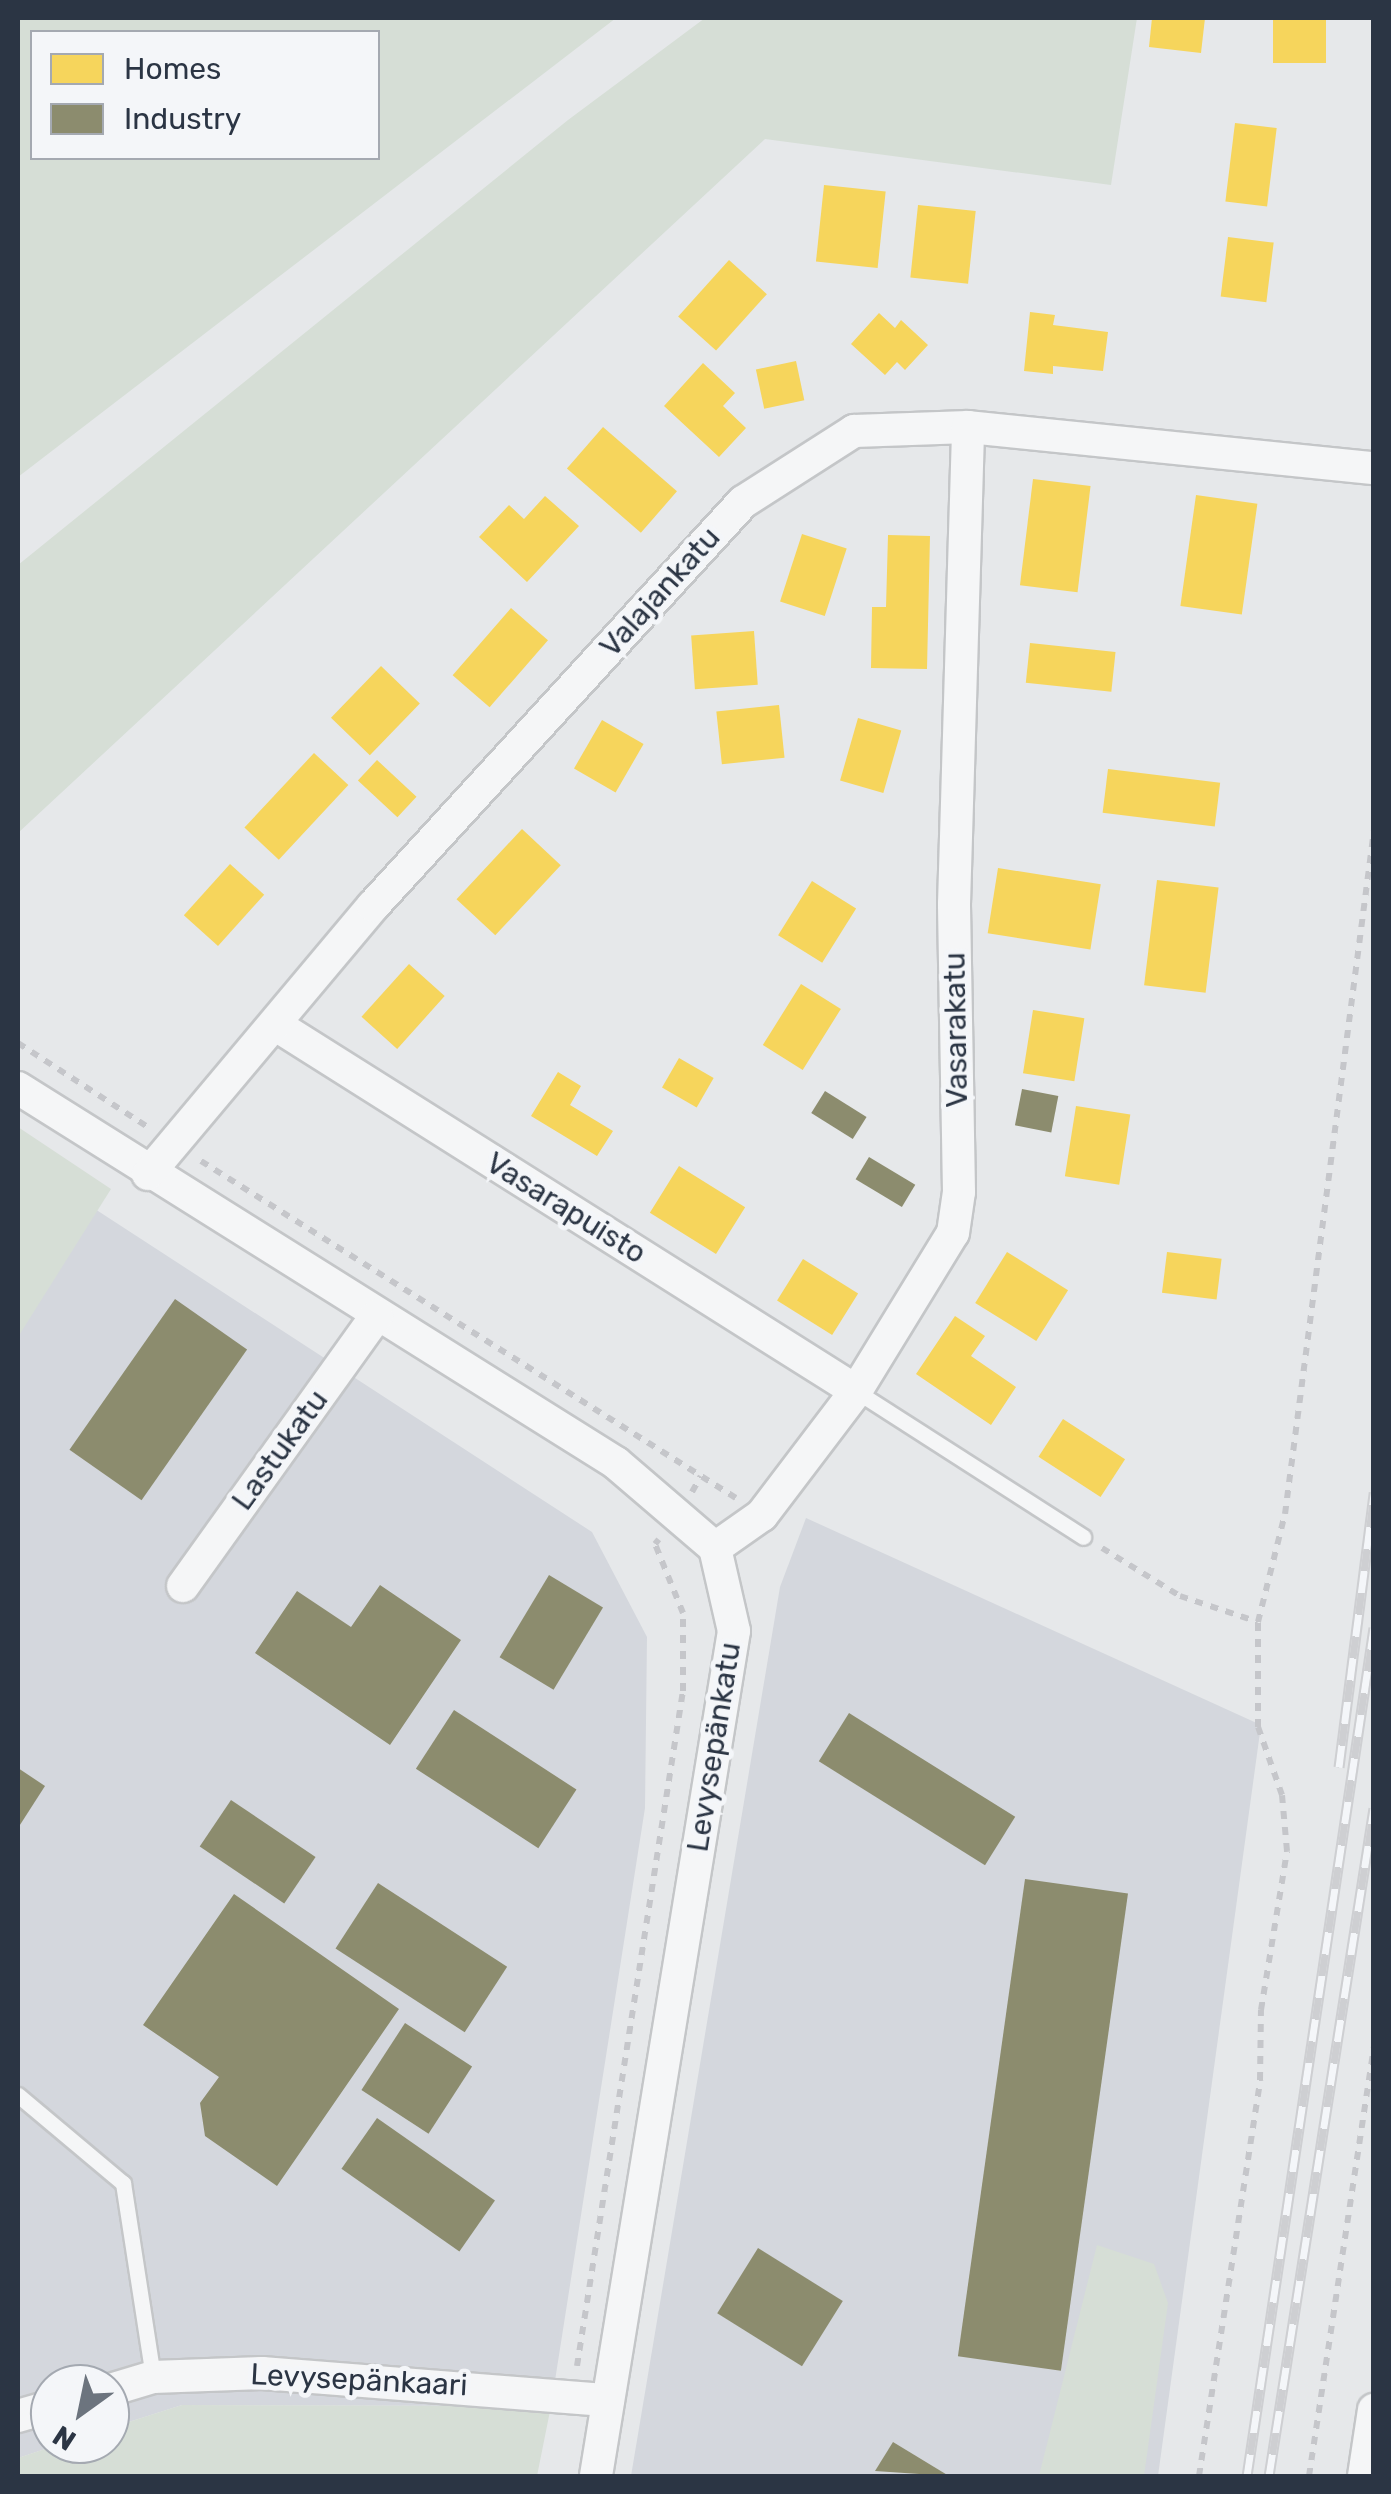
<!DOCTYPE html>
<meta charset="utf-8">
<style>
body{margin:0}
#map{position:relative;width:1391px;height:2494px;overflow:hidden;background:#e6e8ea;font-family:Rubik,sans-serif}
div>[style]{position:absolute}
[style*='--x']{left:calc(var(--x)*1px);top:calc(var(--y)*1px);width:calc(var(--w)*1px);rotate:calc(var(--a)*1deg)}
.built>*{inset:0;background:#d4d7dd}
.green>*{inset:0;background:#d6ded6}
.homes>*{inset:0;background:#f6d55c;transform-origin:0 0}
.industry>*{inset:0;background:#8c8c6e;transform-origin:0 0}
.path>*{height:6px;margin-top:-3px;transform-origin:0;background:repeating-linear-gradient(90deg,#c5c6ca 0 8px,transparent 0 16px)}
.roads{filter:drop-shadow(2px 0 #c4c6c8) drop-shadow(-2px 0 #c4c6c8) drop-shadow(0 2px #c4c6c8) drop-shadow(0 -2px #c4c6c8)}
.service>*{height:15px;margin:-7.5px;padding:0 7.5px;transform-origin:7.5px;border-radius:7.5px;background:#f5f6f7}
.minor>*{height:32px;margin:-16px;padding:0 16px;transform-origin:16px;border-radius:16px;background:#f5f6f7}
.rail>*{height:11px;margin-top:-5.5px;transform-origin:0;background:repeating-linear-gradient(90deg,#f4f6f9 0 22px,#cecfd2 0 44px);box-sizing:border-box;border-block:2px solid #cecfd2}
span{translate:-50% -50%;white-space:nowrap;text-align:center;line-height:1.15;-webkit-text-stroke:10px #f4f6f9;paint-order:stroke}
.street-label{font-size:30px;color:#2b3544}
.frame{position:absolute;inset:0;border:20px solid #2b3544;pointer-events:none}
.legend{position:absolute;left:30px;top:30px;width:350px;height:130px;box-sizing:border-box;background:#f4f6f9;border:2px solid #a4a9b1;margin:0;padding:12px 18px;list-style:none;font-size:30px;color:#2b3544}
.legend li{display:flex;align-items:center;gap:20px;height:50px}
.legend b{width:50px;border:2px solid #a4a9b1}
.north{position:absolute;left:30px;top:2364px;width:100px;height:100px;box-sizing:border-box;background:#f4f6f9;border:2px solid #a4a9b1;border-radius:50%;rotate:213deg;font-size:28px;font-weight:700;line-height:40px;text-align:center;color:#2b3544}
.north::after{content:'';display:block;margin:auto;width:35px;height:45px;background:#6c747e;clip-path:polygon(50% 0,100% 100%,50% 72%,0 100%)}
</style>
<div id="map">
<div class="built">
<div style="clip-path:polygon(18px 1159px,592px 1532px,647px 1637px,645px 1808px,551px 2406px,182px 2405px,110px 2428px,110px 2384px,50px 2384px,50px 2444px,60px 2444px,18px 2458px)"></div>
<div style="clip-path:polygon(806px 1518px,1261px 1725px,1158px 2476px,631px 2476px,780px 1587px)"></div>
</div>
<div class="green">
<div style="clip-path:polygon(evenodd,18px 18px,616px 18px,18px 477px,18px 18px,32px 32px,378px 32px,378px 158px,32px 158px,32px 32px)"></div>
<div style="clip-path:polygon(705px 18px,1137px 18px,1111px 185px,765px 139px,18px 833px,18px 565px,568px 120px)"></div>
<div style="clip-path:polygon(18px 1127px,111px 1189px,18px 1337px)"></div>
<div style="clip-path:polygon(1097px 2245px,1154px 2264px,1168px 2303px,1144px 2476px,1039px 2476px)"></div>
<div style="clip-path:polygon(182px 2405px,551px 2406px,537px 2476px,18px 2476px,18px 2458px,60px 2444px,110px 2444px,110px 2428px)"></div>
</div>
<div class="homes">
<div style="clip-path:polygon(1152px 18px,1205px 18px,1201px 53px,1149px 47px)"></div>
<div style="left:1273px;top:18px;width:53px;height:45px"></div>
<div style="left:1235px;top:123px;width:42px;height:79px;rotate:7deg"></div>
<div style="left:824px;top:185px;width:62px;height:77px;rotate:6deg"></div>
<div style="left:918px;top:205px;width:58px;height:73px;rotate:6deg"></div>
<div style="left:1228px;top:237px;width:46px;height:60px;rotate:7deg"></div>
<div style="left:729px;top:260px;width:51px;height:76px;rotate:42deg"></div>
<div style="clip-path:polygon(1030px 312px,1055px 315px,1053px 325px,1108px 332px,1103px 371px,1053px 366px,1053px 374px,1024px 371px)"></div>
<div style="clip-path:polygon(879px 313px,895px 328px,901px 320px,928px 345px,905px 370px,897px 362px,885px 375px,851px 344px)"></div>
<div style="left:796px;top:361px;width:40px;height:41px;rotate:78deg"></div>
<div style="clip-path:polygon(703px 363px,735px 393px,723px 406px,746px 428px,719px 457px,664px 406px)"></div>
<div style="left:603px;top:427px;width:98px;height:55px;rotate:41deg"></div>
<div style="left:1033px;top:479px;width:58px;height:107px;rotate:7deg"></div>
<div style="left:1196px;top:495px;width:62px;height:112px;rotate:8deg"></div>
<div style="clip-path:polygon(545px 496px,579px 526px,527px 582px,479px 537px,509px 505px,524px 519px)"></div>
<div style="left:802px;top:534px;width:47px;height:71px;rotate:18deg"></div>
<div style="clip-path:polygon(888px 535px,930px 536px,927px 669px,871px 668px,872px 607px,886px 607px)"></div>
<div style="left:511px;top:608px;width:49px;height:89px;rotate:41deg"></div>
<div style="left:754px;top:631px;width:54px;height:63px;rotate:86deg"></div>
<div style="left:1030px;top:643px;width:86px;height:40px;rotate:6deg"></div>
<div style="left:381px;top:666px;width:54px;height:72px;rotate:44deg"></div>
<div style="left:779px;top:705px;width:53px;height:63px;rotate:84deg"></div>
<div style="left:858px;top:718px;width:45px;height:65px;rotate:16deg"></div>
<div style="left:602px;top:720px;width:48px;height:56px;rotate:30deg"></div>
<div style="left:314px;top:753px;width:47px;height:102px;rotate:43deg"></div>
<div style="left:377px;top:760px;width:54px;height:28px;rotate:43deg"></div>
<div style="left:1108px;top:769px;width:113px;height:44px;rotate:7deg"></div>
<div style="left:522px;top:829px;width:53px;height:96px;rotate:43deg"></div>
<div style="left:230px;top:864px;width:46px;height:69px;rotate:42deg"></div>
<div style="left:998px;top:868px;width:104px;height:66px;rotate:9deg"></div>
<div style="left:1157px;top:880px;width:62px;height:106px;rotate:7deg"></div>
<div style="left:812px;top:881px;width:52px;height:64px;rotate:32deg"></div>
<div style="left:409px;top:964px;width:48px;height:71px;rotate:42deg"></div>
<div style="left:801px;top:984px;width:47px;height:72px;rotate:32deg"></div>
<div style="left:1033px;top:1010px;width:52px;height:64px;rotate:9deg"></div>
<div style="left:679px;top:1058px;width:40px;height:34px;rotate:30deg"></div>
<div style="clip-path:polygon(558px 1072px,581px 1086px,570px 1105px,613px 1131px,597px 1156px,531px 1116px)"></div>
<div style="left:1076px;top:1106px;width:55px;height:71px;rotate:9deg"></div>
<div style="left:679px;top:1166px;width:78px;height:55px;rotate:32deg"></div>
<div style="left:1007px;top:1252px;width:72px;height:60px;rotate:32deg"></div>
<div style="left:1167px;top:1252px;width:55px;height:41px;rotate:7deg"></div>
<div style="left:803px;top:1259px;width:65px;height:49px;rotate:32deg"></div>
<div style="clip-path:polygon(955px 1316px,985px 1336px,971px 1356px,1016px 1387px,991px 1425px,916px 1374px)"></div>
<div style="left:1063px;top:1419px;width:74px;height:45px;rotate:33deg"></div>
</div>
<div class="industry">
<div style="left:1022px;top:1089px;width:37px;height:37px;rotate:11deg"></div>
<div style="left:825px;top:1091px;width:49px;height:26px;rotate:32deg"></div>
<div style="left:869px;top:1157px;width:54px;height:26px;rotate:31deg"></div>
<div style="left:175px;top:1299px;width:88px;height:184px;rotate:35deg"></div>
<div style="left:549px;top:1575px;width:63px;height:96px;rotate:31deg"></div>
<div style="clip-path:polygon(380px 1585px,461px 1640px,390px 1745px,255px 1653px,297px 1591px,351px 1627px)"></div>
<div style="left:454px;top:1710px;width:146px;height:70px;rotate:33deg"></div>
<div style="left:849px;top:1713px;width:196px;height:57px;rotate:32deg"></div>
<div style="clip-path:polygon(18px 1768px,45px 1786px,18px 1828px)"></div>
<div style="left:231px;top:1800px;width:102px;height:56px;rotate:34deg"></div>
<div style="left:1025px;top:1879px;width:104px;height:482px;rotate:8deg"></div>
<div style="left:378px;top:1883px;width:154px;height:78px;rotate:33deg"></div>
<div style="clip-path:polygon(234px 1894px,399px 2009px,277px 2186px,205px 2136px,200px 2103px,219px 2077px,143px 2025px)"></div>
<div style="left:405px;top:2023px;width:80px;height:80px;rotate:33deg"></div>
<div style="left:377px;top:2118px;width:144px;height:62px;rotate:35deg"></div>
<div style="left:758px;top:2248px;width:100px;height:77px;rotate:32deg"></div>
<div style="clip-path:polygon(893px 2442px,949px 2476px,875px 2471px)"></div>
</div>
<div class="path">
<div style="--x:18;--y:1043;--w:155;--a:32.9"></div>
<div style="--x:201;--y:1161;--w:632;--a:32.21"></div>
<div style="--x:692;--y:1492;--w:18;--a:-61"></div>
<div style="--x:1102;--y:1548;--w:92;--a:31.6"></div>
<div style="--x:1180;--y:1596;--w:82;--a:18.4"></div>
<div style="--x:577;--y:2366;--w:683;--a:-81.08"></div>
<div style="--x:683;--y:1691;--w:78;--a:-90"></div>
<div style="--x:683;--y:1613;--w:74;--a:-112.1"></div>
<div style="--x:655;--y:1544;--w:6;--a:-51"></div>
<div style="--x:1199;--y:2476;--w:401;--a:-81.2"></div>
<div style="--x:1260;--y:2080;--w:70;--a:-89.2"></div>
<div style="--x:1261;--y:2010;--w:161;--a:-80.7"></div>
<div style="--x:1287;--y:1851;--w:56;--a:-95.1"></div>
<div style="--x:1282;--y:1795;--w:72;--a:-109.4"></div>
<div style="--x:1258;--y:1727;--w:105;--a:-90"></div>
<div style="--x:1258;--y:1622;--w:111;--a:-76"></div>
<div style="--x:1285;--y:1514;--w:690;--a:-82.59"></div>
<div style="--x:1309;--y:2476;--w:434;--a:-81.4"></div>
</div>
<div class="roads">
<div class="service">
<div style="--x:856;--y:1391;--w:270;--a:32.7"></div>
<div style="--x:18;--y:2095;--w:137;--a:40"></div>
<div style="--x:123;--y:2183;--w:196;--a:81.2"></div>
</div>
<div class="minor">
<div style="--x:276;--y:1025;--w:686;--a:32.25"></div>
<div style="--x:18;--y:1088;--w:706;--a:32.09"></div>
<div style="--x:616;--y:1463;--w:130;--a:40.6"></div>
<div style="--x:715;--y:1548;--w:85;--a:77.1"></div>
<div style="--x:734;--y:1631;--w:856;--a:99.28"></div>
<div style="--x:148;--y:1174;--w:350;--a:-50"></div>
<div style="--x:373;--y:906;--w:548;--a:-47.52"></div>
<div style="--x:743;--y:502;--w:132;--a:-32.6"></div>
<div style="--x:854;--y:431;--w:114;--a:-2"></div>
<div style="--x:968;--y:427;--w:408;--a:5.8"></div>
<div style="--x:715;--y:1548;--w:57;--a:-35.1"></div>
<div style="--x:762;--y:1515;--w:156;--a:-52.8"></div>
<div style="--x:856;--y:1391;--w:185;--a:-58.5"></div>
<div style="--x:953;--y:1233;--w:41;--a:-81.7"></div>
<div style="--x:959;--y:1192;--w:288;--a:-91"></div>
<div style="--x:954;--y:904;--w:477;--a:-88.3"></div>
<div style="--x:183;--y:1586;--w:333;--a:-54.4"></div>
<div style="--x:110;--y:2390;--w:45;--a:-16.8"></div>
<div style="--x:153;--y:2377;--w:109;--a:-2.1"></div>
<div style="--x:262;--y:2373;--w:347;--a:4.5"></div>
<div style="--x:18;--y:2416;--w:33;--a:-16"></div>
<div style="--x:1364;--y:2476;--w:67;--a:-81.4"></div>
</div>
</div>
<div class="rail">
<div style="--x:1339;--y:1767;--w:277;--a:-82.7"></div>
<div style="--x:1247;--y:2476;--w:858;--a:-81.49"></div>
<div style="--x:1269;--y:2476;--w:676;--a:-81.07"></div>
</div>
<div class="street-label">
<span style="left:660px;top:592px;rotate:-48deg">Valajankatu</span>
<span style="left:956px;top:1030px;rotate:-91deg">Vasarakatu</span>
<span style="left:566px;top:1208px;rotate:32deg">Vasarapuisto</span>
<span style="left:280px;top:1450px;rotate:-54deg">Lastukatu</span>
<span style="left:714px;top:1747px;rotate:-81deg">Levysepänkatu</span>
<span style="left:359px;top:2380px;rotate:3deg">Levysepänkaari</span>
</div>
<div class="frame"></div>
<ul class="legend">
<li><b style="height:28px;background:#f6d55c"></b>Homes</li>
<li><b style="height:28px;background:#8c8c6e"></b>Industry</li>
</ul>
<div class="north">N</div>
</div>
